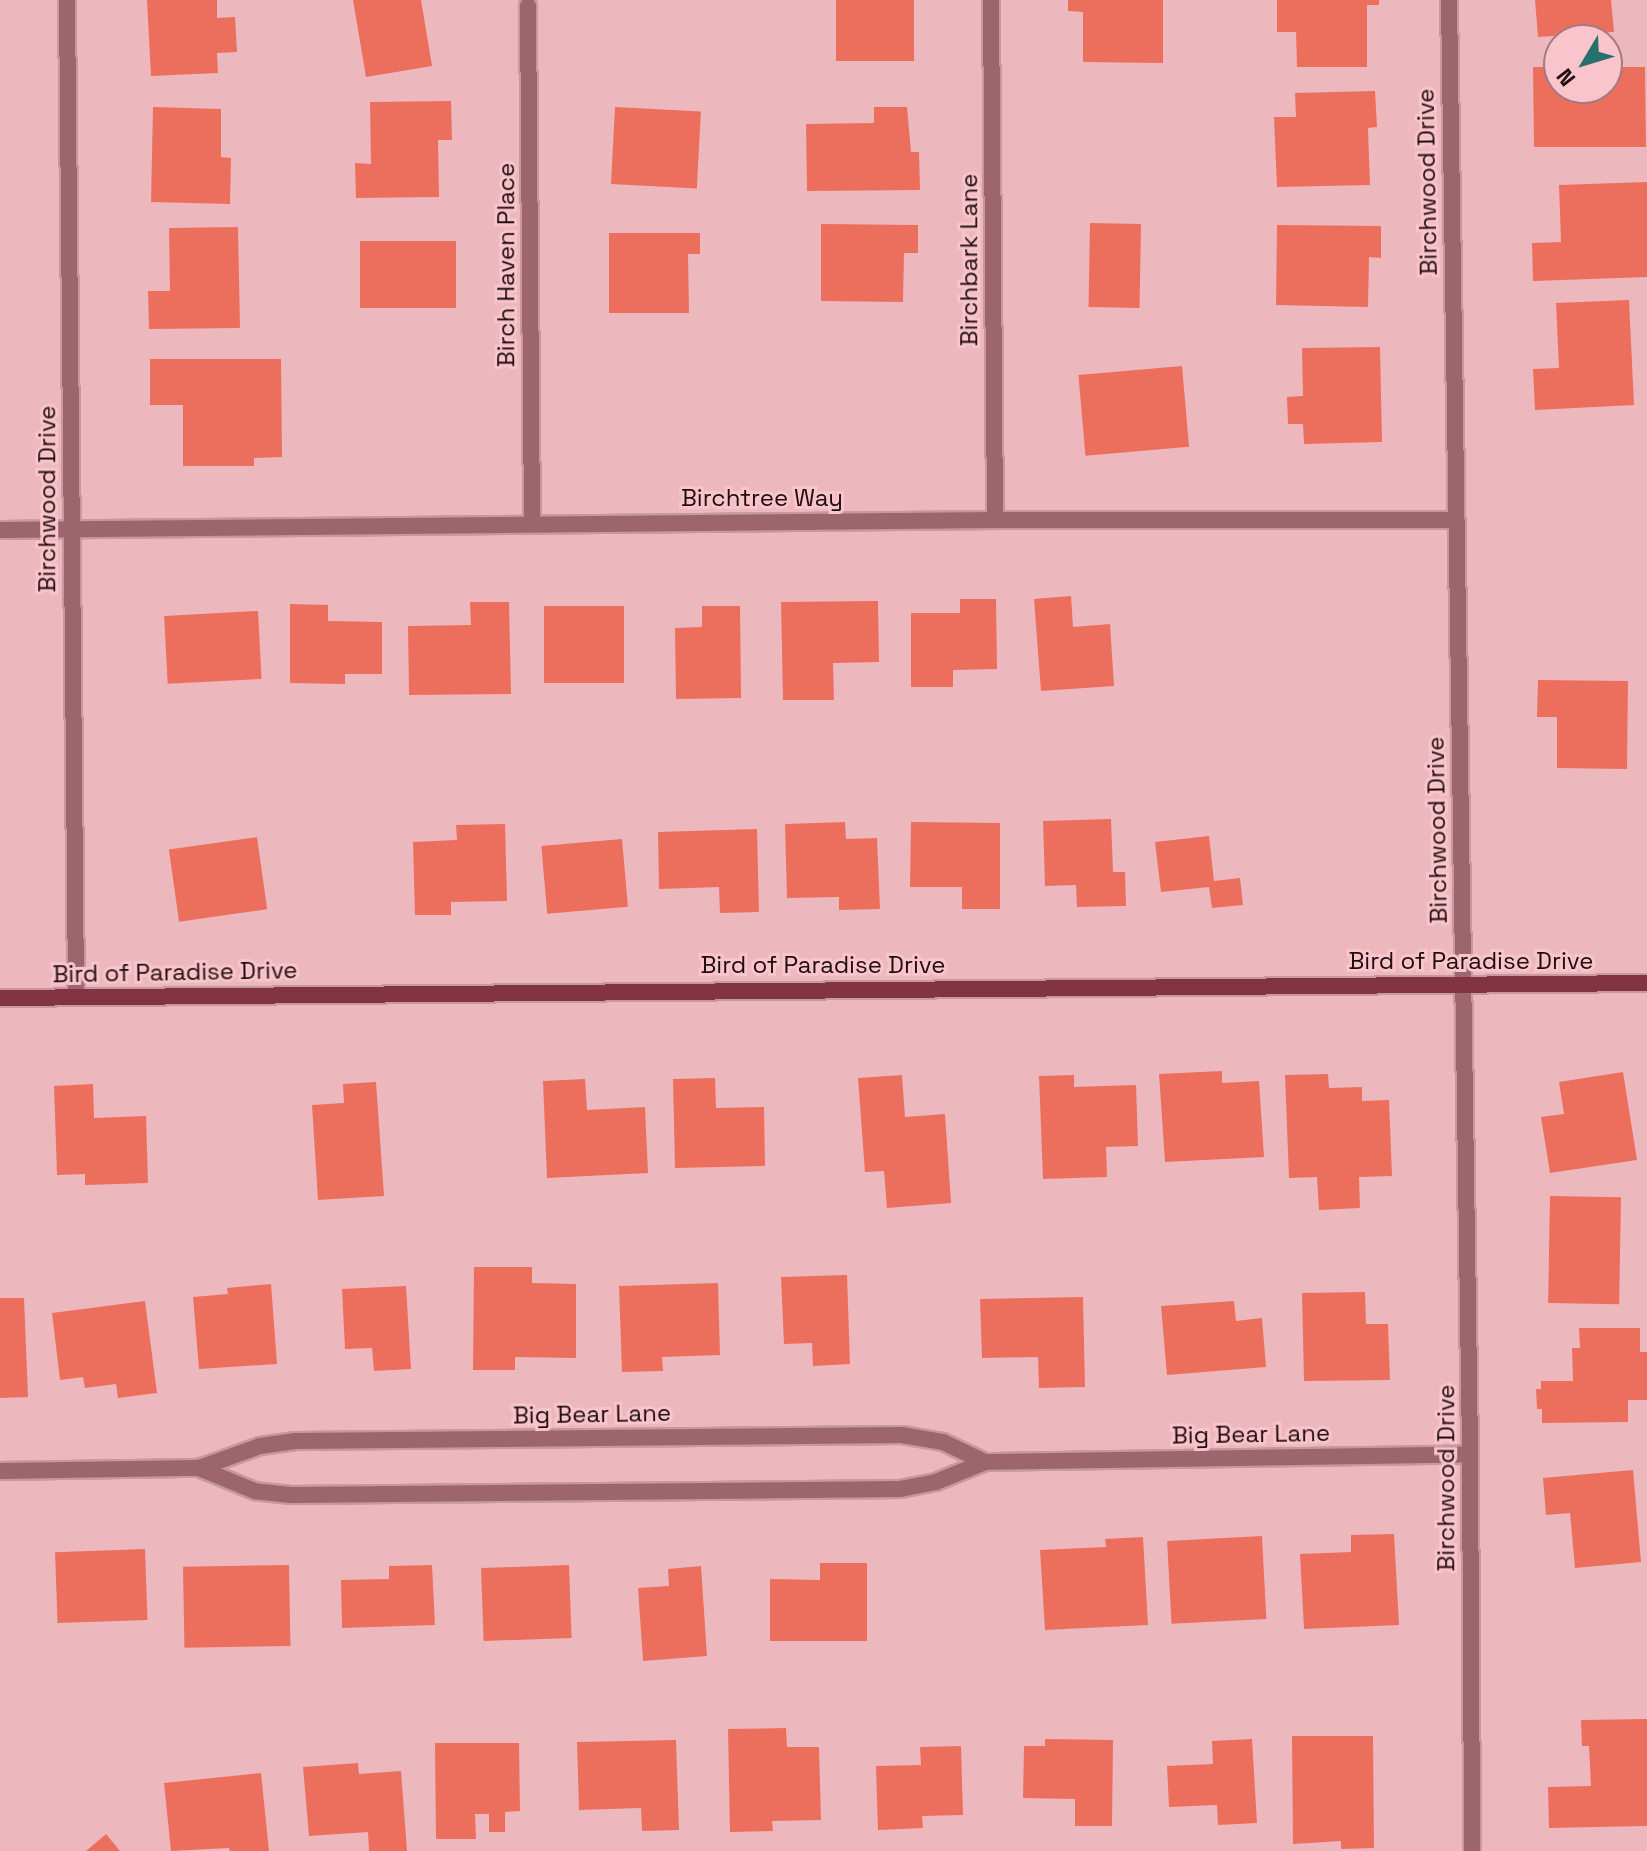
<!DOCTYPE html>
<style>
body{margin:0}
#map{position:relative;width:1647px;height:1851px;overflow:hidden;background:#ecb8be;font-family:"Space Grotesk",sans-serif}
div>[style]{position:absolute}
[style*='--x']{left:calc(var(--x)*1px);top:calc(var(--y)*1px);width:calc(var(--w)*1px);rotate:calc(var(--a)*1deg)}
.building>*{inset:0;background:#ec6f5d;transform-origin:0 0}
.roads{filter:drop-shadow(2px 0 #c7999f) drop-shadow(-2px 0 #c7999f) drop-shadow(0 2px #c7999f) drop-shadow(0 -2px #c7999f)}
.street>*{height:16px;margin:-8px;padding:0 8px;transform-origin:8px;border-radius:8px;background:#9d666e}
.secondary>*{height:16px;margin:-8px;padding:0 8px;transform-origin:8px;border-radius:8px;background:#823444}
span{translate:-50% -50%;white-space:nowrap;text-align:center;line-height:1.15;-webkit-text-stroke:6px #f9c4cb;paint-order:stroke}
.street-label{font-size:24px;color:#1f0d10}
.north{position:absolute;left:1543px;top:24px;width:80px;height:80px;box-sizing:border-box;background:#f9c4cb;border:2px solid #a27b80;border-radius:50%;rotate:232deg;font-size:22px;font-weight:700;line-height:32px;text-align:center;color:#1f0d10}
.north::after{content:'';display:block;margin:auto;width:28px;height:36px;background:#27716d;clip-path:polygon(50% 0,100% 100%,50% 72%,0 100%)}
</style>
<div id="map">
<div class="building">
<div style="clip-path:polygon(147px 0,217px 0,217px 18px,235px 17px,237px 52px,217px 53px,218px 73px,151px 76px)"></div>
<div style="clip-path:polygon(353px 0,421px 0,432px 66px,366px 77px)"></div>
<div style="left:836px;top:0;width:78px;height:61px"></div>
<div style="clip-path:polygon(1068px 0,1163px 0,1163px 63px,1083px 62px,1083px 12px,1068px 11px)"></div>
<div style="clip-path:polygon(1277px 0,1379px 0,1379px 5px,1367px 5px,1367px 67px,1297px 67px,1296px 32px,1277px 32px)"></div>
<div style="clip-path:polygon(1535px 0,1611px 0,1614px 32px,1538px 37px)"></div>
<div style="clip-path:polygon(1533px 67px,1559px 67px,1559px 88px,1607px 88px,1607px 67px,1645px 67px,1646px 147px,1534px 147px)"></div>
<div style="clip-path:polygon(1375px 91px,1377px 127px,1368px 128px,1370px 185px,1277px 187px,1274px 117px,1296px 117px,1295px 93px)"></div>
<div style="clip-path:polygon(451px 101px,452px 140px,438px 140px,439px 197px,356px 198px,355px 163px,371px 164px,370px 102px)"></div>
<div style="clip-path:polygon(153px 107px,221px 109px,221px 157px,231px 158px,230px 204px,151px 202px)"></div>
<div style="left:615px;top:107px;width:86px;height:77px;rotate:3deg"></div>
<div style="clip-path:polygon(874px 107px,907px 107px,911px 152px,919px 152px,920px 190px,807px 191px,806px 124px,874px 123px)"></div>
<div style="clip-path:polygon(1647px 182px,1647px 277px,1533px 281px,1532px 243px,1561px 242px,1559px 185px)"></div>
<div style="left:1090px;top:223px;width:51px;height:84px;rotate:1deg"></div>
<div style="clip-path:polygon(821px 224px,918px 225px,918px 253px,904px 253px,903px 302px,821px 301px)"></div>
<div style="clip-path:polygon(1277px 225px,1381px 226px,1381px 258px,1369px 257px,1368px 307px,1276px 305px)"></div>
<div style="clip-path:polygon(238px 227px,240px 328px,149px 329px,148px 291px,170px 291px,169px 228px)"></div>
<div style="clip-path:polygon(609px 233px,700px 233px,700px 254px,688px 254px,689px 313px,609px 313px)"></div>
<div style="left:360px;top:241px;width:96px;height:67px"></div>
<div style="clip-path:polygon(1629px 300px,1634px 405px,1535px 410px,1533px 369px,1559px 368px,1556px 303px)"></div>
<div style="clip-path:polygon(1380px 347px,1382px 442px,1304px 444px,1303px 424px,1288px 424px,1287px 397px,1303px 396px,1302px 348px)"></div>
<div style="clip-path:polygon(150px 359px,281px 359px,282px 457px,254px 458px,254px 466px,183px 466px,183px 405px,150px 405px)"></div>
<div style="left:1182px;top:366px;width:81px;height:104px;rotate:85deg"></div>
<div style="clip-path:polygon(1071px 596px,1073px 627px,1110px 624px,1114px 686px,1041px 691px,1034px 599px)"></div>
<div style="clip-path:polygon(960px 599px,996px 599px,997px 669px,953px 670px,953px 687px,911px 687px,911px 613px,960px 613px)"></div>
<div style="clip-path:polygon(878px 601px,879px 662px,833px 663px,834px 700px,783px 700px,781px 602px)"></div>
<div style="clip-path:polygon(470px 602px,509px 602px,511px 694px,409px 695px,408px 626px,471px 625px)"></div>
<div style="clip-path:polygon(290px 604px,328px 605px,328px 621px,382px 622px,382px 674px,345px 674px,345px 684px,290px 683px)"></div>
<div style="left:544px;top:606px;width:80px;height:77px"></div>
<div style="clip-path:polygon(702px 606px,740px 606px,741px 698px,676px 699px,675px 628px,702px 627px)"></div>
<div style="left:258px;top:611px;width:68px;height:94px;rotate:87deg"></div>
<div style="clip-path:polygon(1538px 680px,1628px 681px,1627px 769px,1557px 768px,1557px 717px,1537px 717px)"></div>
<div style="clip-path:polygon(1111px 819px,1113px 872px,1125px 872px,1126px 906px,1077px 907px,1076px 885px,1045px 886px,1043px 821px)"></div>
<div style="clip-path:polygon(845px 822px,846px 839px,877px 838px,880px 909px,839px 910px,839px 897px,787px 898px,785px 824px)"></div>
<div style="clip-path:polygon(911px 822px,1000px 823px,1000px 909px,962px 909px,962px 887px,910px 887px)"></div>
<div style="clip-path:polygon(505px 824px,507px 901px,451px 902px,451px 915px,415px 915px,413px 842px,457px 840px,456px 825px)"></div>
<div style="clip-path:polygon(757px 829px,759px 912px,720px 913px,719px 887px,659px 889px,658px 832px)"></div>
<div style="clip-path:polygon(1209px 836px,1214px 881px,1240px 878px,1243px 905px,1212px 908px,1209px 887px,1161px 892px,1155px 842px)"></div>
<div style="left:257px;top:837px;width:73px;height:89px;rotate:82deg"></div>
<div style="left:622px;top:839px;width:68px;height:81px;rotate:85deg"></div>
<div style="clip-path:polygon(1222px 1071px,1222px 1083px,1259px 1081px,1264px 1157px,1165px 1162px,1159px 1074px)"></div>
<div style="clip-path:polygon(1623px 1072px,1637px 1160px,1550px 1173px,1541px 1117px,1564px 1114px,1559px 1082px)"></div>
<div style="clip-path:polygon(1328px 1074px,1329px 1088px,1362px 1087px,1362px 1101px,1389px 1100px,1392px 1176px,1359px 1177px,1360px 1208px,1319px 1210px,1317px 1177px,1289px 1178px,1285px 1075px)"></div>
<div style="clip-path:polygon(902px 1075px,905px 1117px,945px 1114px,951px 1203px,887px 1208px,884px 1171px,865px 1172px,858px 1078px)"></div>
<div style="clip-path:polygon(1074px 1075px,1074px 1087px,1136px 1085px,1138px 1146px,1106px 1147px,1107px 1177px,1043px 1179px,1039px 1076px)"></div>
<div style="clip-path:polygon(715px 1078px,716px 1108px,764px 1107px,765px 1166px,675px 1168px,673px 1079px)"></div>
<div style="clip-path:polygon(585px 1079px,587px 1110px,645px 1107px,648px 1173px,547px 1178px,543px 1081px)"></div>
<div style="clip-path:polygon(376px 1082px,384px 1196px,318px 1200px,312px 1105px,344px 1103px,343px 1084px)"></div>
<div style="clip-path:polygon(93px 1084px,94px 1118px,146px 1116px,148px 1183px,85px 1185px,85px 1174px,57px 1175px,54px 1086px)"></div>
<div style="left:1550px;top:1196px;width:71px;height:107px;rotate:1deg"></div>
<div style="clip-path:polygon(474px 1267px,532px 1267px,532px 1283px,576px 1284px,576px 1358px,515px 1357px,515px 1370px,473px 1370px)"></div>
<div style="clip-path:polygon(847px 1275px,850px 1364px,813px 1366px,812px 1343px,784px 1344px,781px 1277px)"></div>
<div style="clip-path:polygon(718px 1283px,720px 1355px,662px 1357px,663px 1371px,622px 1372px,619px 1286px)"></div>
<div style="clip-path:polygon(271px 1284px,277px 1364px,199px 1369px,193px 1297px,228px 1294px,227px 1288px)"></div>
<div style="clip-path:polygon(406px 1286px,411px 1369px,374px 1371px,372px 1348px,345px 1349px,342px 1289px)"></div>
<div style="clip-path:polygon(1365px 1292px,1366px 1324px,1388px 1324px,1390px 1380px,1304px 1381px,1302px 1293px)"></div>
<div style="clip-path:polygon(1083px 1297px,1085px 1387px,1039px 1388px,1038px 1357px,982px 1358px,980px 1299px)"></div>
<div style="clip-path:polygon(0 1298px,24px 1298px,28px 1397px,0 1398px)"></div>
<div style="clip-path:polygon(145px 1301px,157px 1393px,118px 1398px,116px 1384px,85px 1388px,83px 1377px,60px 1380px,52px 1313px)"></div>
<div style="clip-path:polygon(1234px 1301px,1236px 1321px,1262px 1318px,1266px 1367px,1167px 1375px,1161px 1306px)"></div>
<div style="clip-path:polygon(1579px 1328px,1640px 1328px,1640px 1352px,1647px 1352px,1647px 1400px,1628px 1400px,1628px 1422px,1542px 1423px,1542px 1409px,1537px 1409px,1536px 1389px,1541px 1389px,1541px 1381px,1573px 1381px,1572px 1348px,1580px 1348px)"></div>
<div style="clip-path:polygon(1633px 1470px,1641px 1562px,1575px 1568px,1570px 1513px,1546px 1515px,1543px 1478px)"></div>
<div style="clip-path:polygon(1394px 1534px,1399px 1625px,1304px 1629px,1300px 1554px,1351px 1552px,1351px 1535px)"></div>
<div style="left:1262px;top:1536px;width:83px;height:95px;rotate:87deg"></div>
<div style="clip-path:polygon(1143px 1537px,1148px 1625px,1045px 1630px,1040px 1550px,1106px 1547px,1105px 1539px)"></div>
<div style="left:145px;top:1549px;width:71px;height:90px;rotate:88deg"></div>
<div style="clip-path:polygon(820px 1563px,867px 1563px,867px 1641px,770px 1641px,770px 1579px,820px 1580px)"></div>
<div style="left:289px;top:1565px;width:81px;height:106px;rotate:89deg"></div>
<div style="clip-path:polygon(432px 1565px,435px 1625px,342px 1628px,341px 1580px,389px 1579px,389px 1566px)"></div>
<div style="left:569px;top:1565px;width:73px;height:88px;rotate:88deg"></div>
<div style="clip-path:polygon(701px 1566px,707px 1656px,643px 1661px,638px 1588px,669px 1586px,668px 1569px)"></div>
<div style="clip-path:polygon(1647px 1719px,1647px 1826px,1549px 1828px,1548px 1787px,1591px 1786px,1589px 1746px,1582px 1746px,1581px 1720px)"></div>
<div style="clip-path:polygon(786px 1728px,787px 1747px,819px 1747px,821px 1820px,772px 1821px,773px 1831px,730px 1832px,728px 1729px)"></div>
<div style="clip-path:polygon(1292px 1736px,1373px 1736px,1374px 1848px,1341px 1849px,1341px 1841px,1293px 1844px)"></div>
<div style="clip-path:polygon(1045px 1739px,1113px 1740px,1112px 1826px,1075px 1826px,1075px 1799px,1023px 1798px,1024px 1746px,1045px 1746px)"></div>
<div style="clip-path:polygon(1252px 1739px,1257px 1823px,1218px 1825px,1217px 1805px,1169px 1807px,1167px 1766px,1213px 1764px,1212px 1741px)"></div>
<div style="clip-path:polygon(676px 1740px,679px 1830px,642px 1831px,641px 1808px,579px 1810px,577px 1742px)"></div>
<div style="clip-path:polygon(435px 1743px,519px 1743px,520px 1811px,505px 1812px,505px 1832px,489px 1832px,489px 1814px,475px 1814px,476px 1839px,436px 1839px)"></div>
<div style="clip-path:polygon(961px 1746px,963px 1815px,922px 1816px,923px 1828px,878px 1830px,876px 1766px,921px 1765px,920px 1747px)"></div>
<div style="clip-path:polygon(358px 1763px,359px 1774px,401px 1771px,407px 1851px,369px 1851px,368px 1832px,309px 1836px,303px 1767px)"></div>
<div style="clip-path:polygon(261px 1773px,269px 1851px,230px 1851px,229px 1848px,171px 1851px,164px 1783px)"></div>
<div style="clip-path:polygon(106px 1834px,120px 1851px,86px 1851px)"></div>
</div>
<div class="roads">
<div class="street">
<div style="--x:67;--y:0;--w:997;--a:89.48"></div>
<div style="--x:991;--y:0;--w:520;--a:89.56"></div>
<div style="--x:1449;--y:0;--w:1454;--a:89.17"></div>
<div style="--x:1470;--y:1454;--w:397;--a:89.7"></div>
<div style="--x:528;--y:6;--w:517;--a:89.56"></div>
<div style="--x:0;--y:530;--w:995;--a:-0.58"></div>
<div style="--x:995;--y:520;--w:460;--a:0"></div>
<div style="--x:985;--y:1462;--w:485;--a:-0.9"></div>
<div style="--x:0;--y:1471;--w:199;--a:-0.9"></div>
<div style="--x:199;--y:1468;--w:65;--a:-19.8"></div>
<div style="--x:260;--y:1446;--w:36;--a:-8"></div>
<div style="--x:296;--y:1441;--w:606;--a:-0.57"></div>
<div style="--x:902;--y:1435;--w:42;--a:9.7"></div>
<div style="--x:943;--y:1442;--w:47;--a:25.5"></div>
<div style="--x:985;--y:1462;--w:53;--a:157.8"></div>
<div style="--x:936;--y:1482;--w:36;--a:169"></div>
<div style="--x:901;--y:1489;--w:610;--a:179.44"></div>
<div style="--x:291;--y:1495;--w:36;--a:-174"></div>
<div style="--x:255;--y:1491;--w:61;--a:-157.7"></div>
</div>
<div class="secondary">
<div style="--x:0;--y:998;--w:1647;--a:-0.52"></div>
</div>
</div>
<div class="street-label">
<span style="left:1427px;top:182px;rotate:-91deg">Birchwood Drive</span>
<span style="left:969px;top:260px;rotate:-90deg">Birchbark Lane</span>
<span style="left:506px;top:265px;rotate:-90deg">Birch Haven Place</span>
<span style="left:762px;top:498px">Birchtree Way</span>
<span style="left:47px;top:499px;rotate:-90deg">Birchwood Drive</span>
<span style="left:1437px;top:830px;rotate:-91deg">Birchwood Drive</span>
<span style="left:1471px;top:961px">Bird of Paradise Drive</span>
<span style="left:823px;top:965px">Bird of Paradise Drive</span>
<span style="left:175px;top:972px;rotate:-1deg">Bird of Paradise Drive</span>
<span style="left:592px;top:1414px;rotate:-1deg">Big Bear Lane</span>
<span style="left:1251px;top:1434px;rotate:-1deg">Big Bear Lane</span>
<span style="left:1446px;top:1478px;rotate:-90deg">Birchwood Drive</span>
</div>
<div class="north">N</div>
</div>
